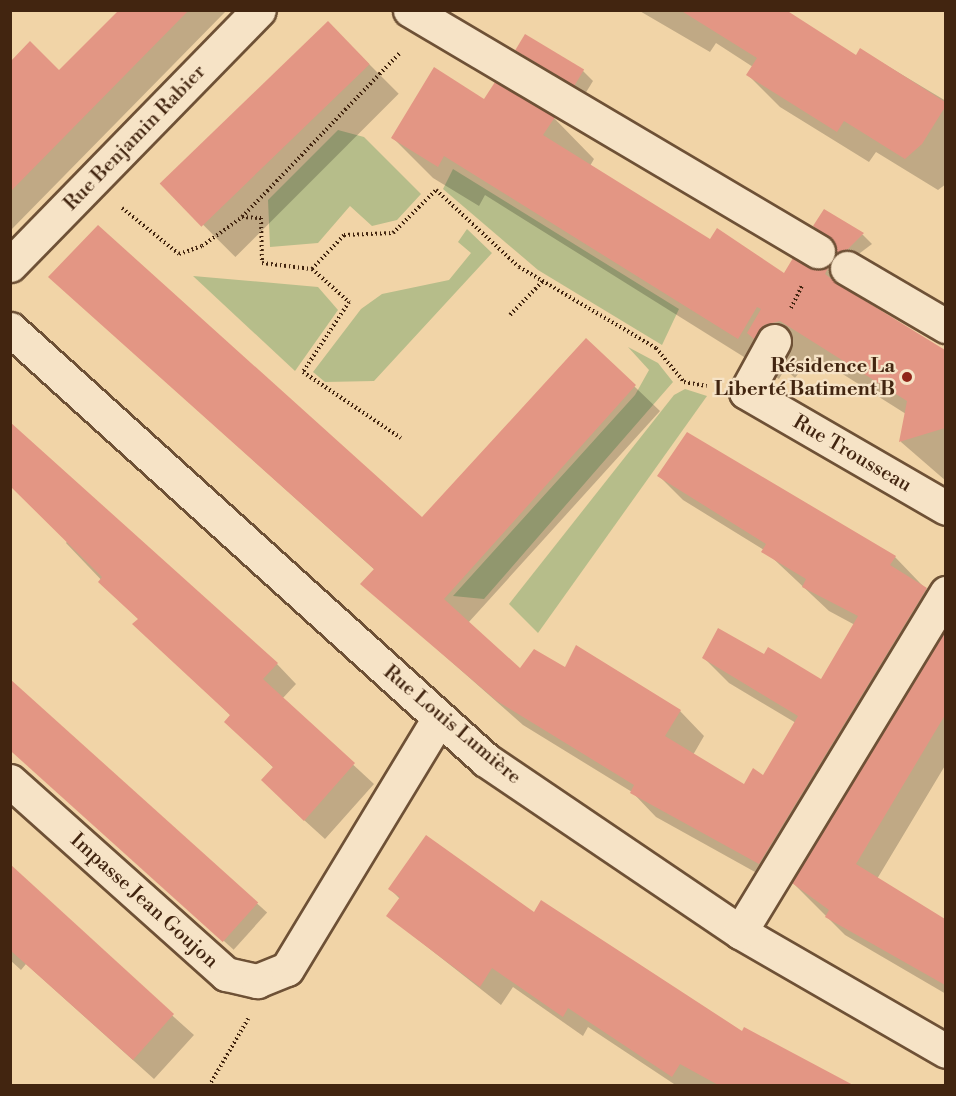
<!DOCTYPE html>
<meta charset="utf-8">
<style>
body{margin:0}
#map{position:relative;width:956px;height:1096px;overflow:hidden;background:#f1d4a7;font-family:"Libre Bodoni",serif}
div>[style]{position:absolute}
[style*='--x']{left:calc(var(--x)*1px);top:calc(var(--y)*1px);width:calc(var(--w)*1px);rotate:calc(var(--a)*1deg)}
.green>*{inset:0;background:#b6bd8a}
.shadow>*{inset:0;background:#0003;transform-origin:0 0}
.building>*{inset:0;background:#e39684;transform-origin:0 0}
.path>*{height:4px;margin-top:-2px;transform-origin:0;background:repeating-linear-gradient(90deg,#422510 0 1.5px,transparent 0 4.5px)}
.roads{filter:drop-shadow(2px 0 #6e5136) drop-shadow(-2px 0 #6e5136) drop-shadow(0 2px #6e5136) drop-shadow(0 -2px #6e5136)}
.minor>*{height:33px;margin:-16.5px;padding:0 16.5px;transform-origin:16.5px;border-radius:16.5px;background:#f6e3c6}
.dots>*{width:16px;height:16px;translate:-50% -50%;box-sizing:border-box;border:3px solid #f6e3c6;border-radius:50%}
span{translate:-50% -50%;white-space:nowrap;text-align:center;line-height:1.15;-webkit-text-stroke:4.5px #f6e3c6;paint-order:stroke}
.street-label{font-size:20px;color:#422510}
.poi-label{font-size:20px;color:#422510;font-weight:700}
.right{translate:-100% -50%;text-align:right}
.frame{position:absolute;inset:0;border:12px solid #422510;pointer-events:none}
</style>
<div id="map">
<div class="green">
<div style="clip-path:polygon(338px 130px,364px 137px,421px 194px,397px 220px,372px 226px,350px 206px,318px 243px,270px 247px,268px 200px)"></div>
<div style="clip-path:polygon(453px 169px,679px 309px,662px 345px,538px 270px,443px 189px)"></div>
<div style="clip-path:polygon(467px 229px,492px 253px,374px 381px,325px 382px,313px 372px,361px 309px,382px 294px,449px 280px,471px 253px,458px 242px)"></div>
<div style="clip-path:polygon(193px 276px,318px 287px,338px 310px,295px 371px)"></div>
<div style="clip-path:polygon(628px 347px,658px 363px,673px 382px,484px 599px,453px 596px,635px 395px,649px 370px)"></div>
<div style="clip-path:polygon(685px 389px,707px 396px,538px 633px,509px 604px,674px 395px)"></div>
</div>
<div class="shadow">
<div style="clip-path:polygon(120px 10px,227px 10px,10px 231px,10px 64px,59px 72px)"></div>
<div style="clip-path:polygon(638px 10px,782px 10px,857px 57px,861px 50px,946px 101px,946px 184px,938px 190px,876px 152px,869px 162px,780px 107px,748px 75px,753px 67px,716px 43px,710px 52px)"></div>
<div style="left:328px;top:23px;width:100px;height:231px;rotate:45deg"></div>
<div style="clip-path:polygon(517px 50px,583px 71px,593px 81px,585px 94px)"></div>
<div style="clip-path:polygon(484px 101px,554px 118px,594px 159px,590px 166px,711px 241px,784px 275px,828px 268px,861px 301px,946px 353px,946px 481px,901px 442px,906px 414px,822px 361px,804px 366px,795px 378px,785px 369px,779px 379px,485px 195px,479px 206px,433px 178px,393px 138px)"></div>
<div style="clip-path:polygon(824px 211px,863px 235px,872px 244px,848px 262px,815px 226px)"></div>
<div style="clip-path:polygon(50px 277px,422px 519px,586px 340px,660px 411px,468px 623px,520px 670px,565px 669px,680px 711px,704px 736px,693px 755px,744px 787px,764px 777px,796px 723px,729px 683px,704px 658px,764px 656px,822px 681px,855px 625px,829px 611px,764px 550px,683px 500px,659px 476px,688px 434px,895px 557px,946px 610px,784px 888px,656px 817px,632px 792px,523px 725px,362px 583px,375px 570px)"></div>
<div style="clip-path:polygon(69px 539px,277px 664px,296px 684px,282px 699px,374px 784px,325px 839px,282px 800px,274px 768px,226px 722px,231px 716px,66px 543px)"></div>
<div style="clip-path:polygon(946px 633px,946px 764px,877px 879px,946px 921px,946px 994px,845px 935px,793px 883px)"></div>
<div style="left:10px;top:681px;width:346px;height:50px;rotate:42deg"></div>
<div style="clip-path:polygon(10px 870px,194px 1035px,154px 1079px,26px 964px,21px 970px,10px 960px)"></div>
<div style="clip-path:polygon(390px 889px,534px 914px,743px 1033px,854px 1086px,677px 1086px,588px 1027px,583px 1036px,513px 987px,501px 1005px,388px 916px,400px 899px)"></div>
</div>
<div class="building">
<div style="clip-path:polygon(119px 10px,189px 10px,10px 192px,10px 62px,30px 41px,59px 70px)"></div>
<div style="clip-path:polygon(680px 10px,786px 10px,856px 55px,860px 48px,945px 102px,945px 107px,922px 144px,905px 159px,844px 121px,837px 132px,746px 75px,757px 58px)"></div>
<div style="left:328px;top:21px;width:60px;height:234px;rotate:46deg"></div>
<div style="left:525px;top:34px;width:69px;height:19px;rotate:31deg"></div>
<div style="clip-path:polygon(434px 67px,484px 99px,495px 82px,555px 117px,543px 135px,710px 239px,717px 228px,784px 273px,793px 258px,817px 270px,829px 266px,825px 274px,838px 284px,945px 350px,945px 428px,899px 442px,907px 401px,780px 321px,764px 325px,754px 339px,747px 333px,761px 309px,757px 307px,738px 339px,444px 156px,438px 167px,391px 138px)"></div>
<div style="clip-path:polygon(824px 209px,864px 233px,848px 249px,836px 253px,834px 241px,813px 226px)"></div>
<div style="clip-path:polygon(98px 225px,422px 517px,586px 338px,636px 385px,444px 599px,520px 668px,534px 649px,565px 667px,576px 645px,681px 710px,665px 736px,744px 784px,753px 768px,763px 775px,798px 716px,702px 658px,718px 628px,764px 654px,768px 647px,821px 679px,858px 616px,802px 587px,806px 579px,761px 552px,766px 544px,657px 476px,687px 432px,896px 556px,890px 565px,927px 588px,759px 864px,630px 793px,634px 785px,497px 701px,360px 584px,374px 569px,48px 277px)"></div>
<div style="clip-path:polygon(10px 422px,278px 663px,263px 679px,355px 763px,304px 821px,261px 780px,273px 767px,224px 722px,230px 715px,132px 624px,138px 619px,98px 582px,102px 577px,10px 486px)"></div>
<div style="clip-path:polygon(945px 630px,945px 715px,856px 864px,945px 919px,945px 985px,825px 917px,829px 910px,792px 883px)"></div>
<div style="left:10px;top:679px;width:334px;height:53px;rotate:42deg"></div>
<div style="clip-path:polygon(426px 835px,534px 912px,541px 900px,742px 1031px,744px 1027px,855px 1086px,720px 1086px,680px 1064px,672px 1077px,568px 1008px,563px 1017px,492px 968px,480px 987px,386px 916px,400px 897px,388px 889px)"></div>
<div style="clip-path:polygon(10px 864px,174px 1014px,133px 1060px,10px 950px)"></div>
</div>
<div class="path">
<div style="--x:122;--y:208;--w:73;--a:38.9"></div>
<div style="--x:179;--y:254;--w:24;--a:-19"></div>
<div style="--x:202;--y:246;--w:49;--a:-35.9"></div>
<div style="--x:242;--y:217;--w:19;--a:3"></div>
<div style="--x:261;--y:218;--w:45;--a:88.7"></div>
<div style="--x:262;--y:263;--w:50;--a:6.8"></div>
<div style="--x:312;--y:269;--w:50;--a:41.7"></div>
<div style="--x:349;--y:302;--w:84;--a:123.3"></div>
<div style="--x:303;--y:372;--w:118;--a:34"></div>
<div style="--x:242;--y:217;--w:229;--a:-46.1"></div>
<div style="--x:312;--y:269;--w:47;--a:-46.7"></div>
<div style="--x:344;--y:235;--w:49;--a:-2.3"></div>
<div style="--x:393;--y:233;--w:61;--a:-45"></div>
<div style="--x:436;--y:190;--w:113;--a:42.9"></div>
<div style="--x:519;--y:267;--w:159;--a:30.6"></div>
<div style="--x:656;--y:348;--w:44;--a:50.5"></div>
<div style="--x:684;--y:382;--w:23;--a:10"></div>
<div style="--x:791;--y:308;--w:25;--a:-64"></div>
<div style="--x:510;--y:315;--w:47;--a:-45.9"></div>
<div style="--x:209;--y:1086;--w:78;--a:-59.8"></div>
</div>
<div class="roads">
<div class="minor">
<div style="--x:410;--y:10;--w:474;--a:30.6"></div>
<div style="--x:10;--y:265;--w:356;--a:-45.7"></div>
<div style="--x:847;--y:268;--w:115;--a:30.4"></div>
<div style="--x:10;--y:329;--w:642;--a:42.16"></div>
<div style="--x:486;--y:760;--w:307;--a:34.1"></div>
<div style="--x:740;--y:932;--w:238;--a:30"></div>
<div style="--x:774;--y:341;--w:58;--a:118.8"></div>
<div style="--x:746;--y:392;--w:231;--a:30.1"></div>
<div style="--x:10;--y:781;--w:290;--a:41.8"></div>
<div style="--x:226;--y:974;--w:32;--a:13"></div>
<div style="--x:257;--y:981;--w:32;--a:-22"></div>
<div style="--x:287;--y:969;--w:293;--a:-58.8"></div>
<div style="--x:740;--y:932;--w:397;--a:-58.7"></div>
</div>
</div>
<div class="dots">
<div style="left:907px;top:377px;background:#8f2418"></div>
</div>
<div class="street-label">
<span style="left:135px;top:138px;rotate:-46deg">Rue Benjamin Rabier</span>
<span style="left:852px;top:454px;rotate:30deg">Rue Trousseau</span>
<span style="left:452px;top:725px;rotate:40deg">Rue Louis Lumière</span>
<span style="left:144px;top:901px;rotate:42deg">Impasse Jean Goujon</span>
</div>
<div class="poi-label">
<span class="right" style="left:895px;top:378px">Résidence La<br>Liberté Batiment B</span>
</div>
<div class="frame"></div>
</div>
